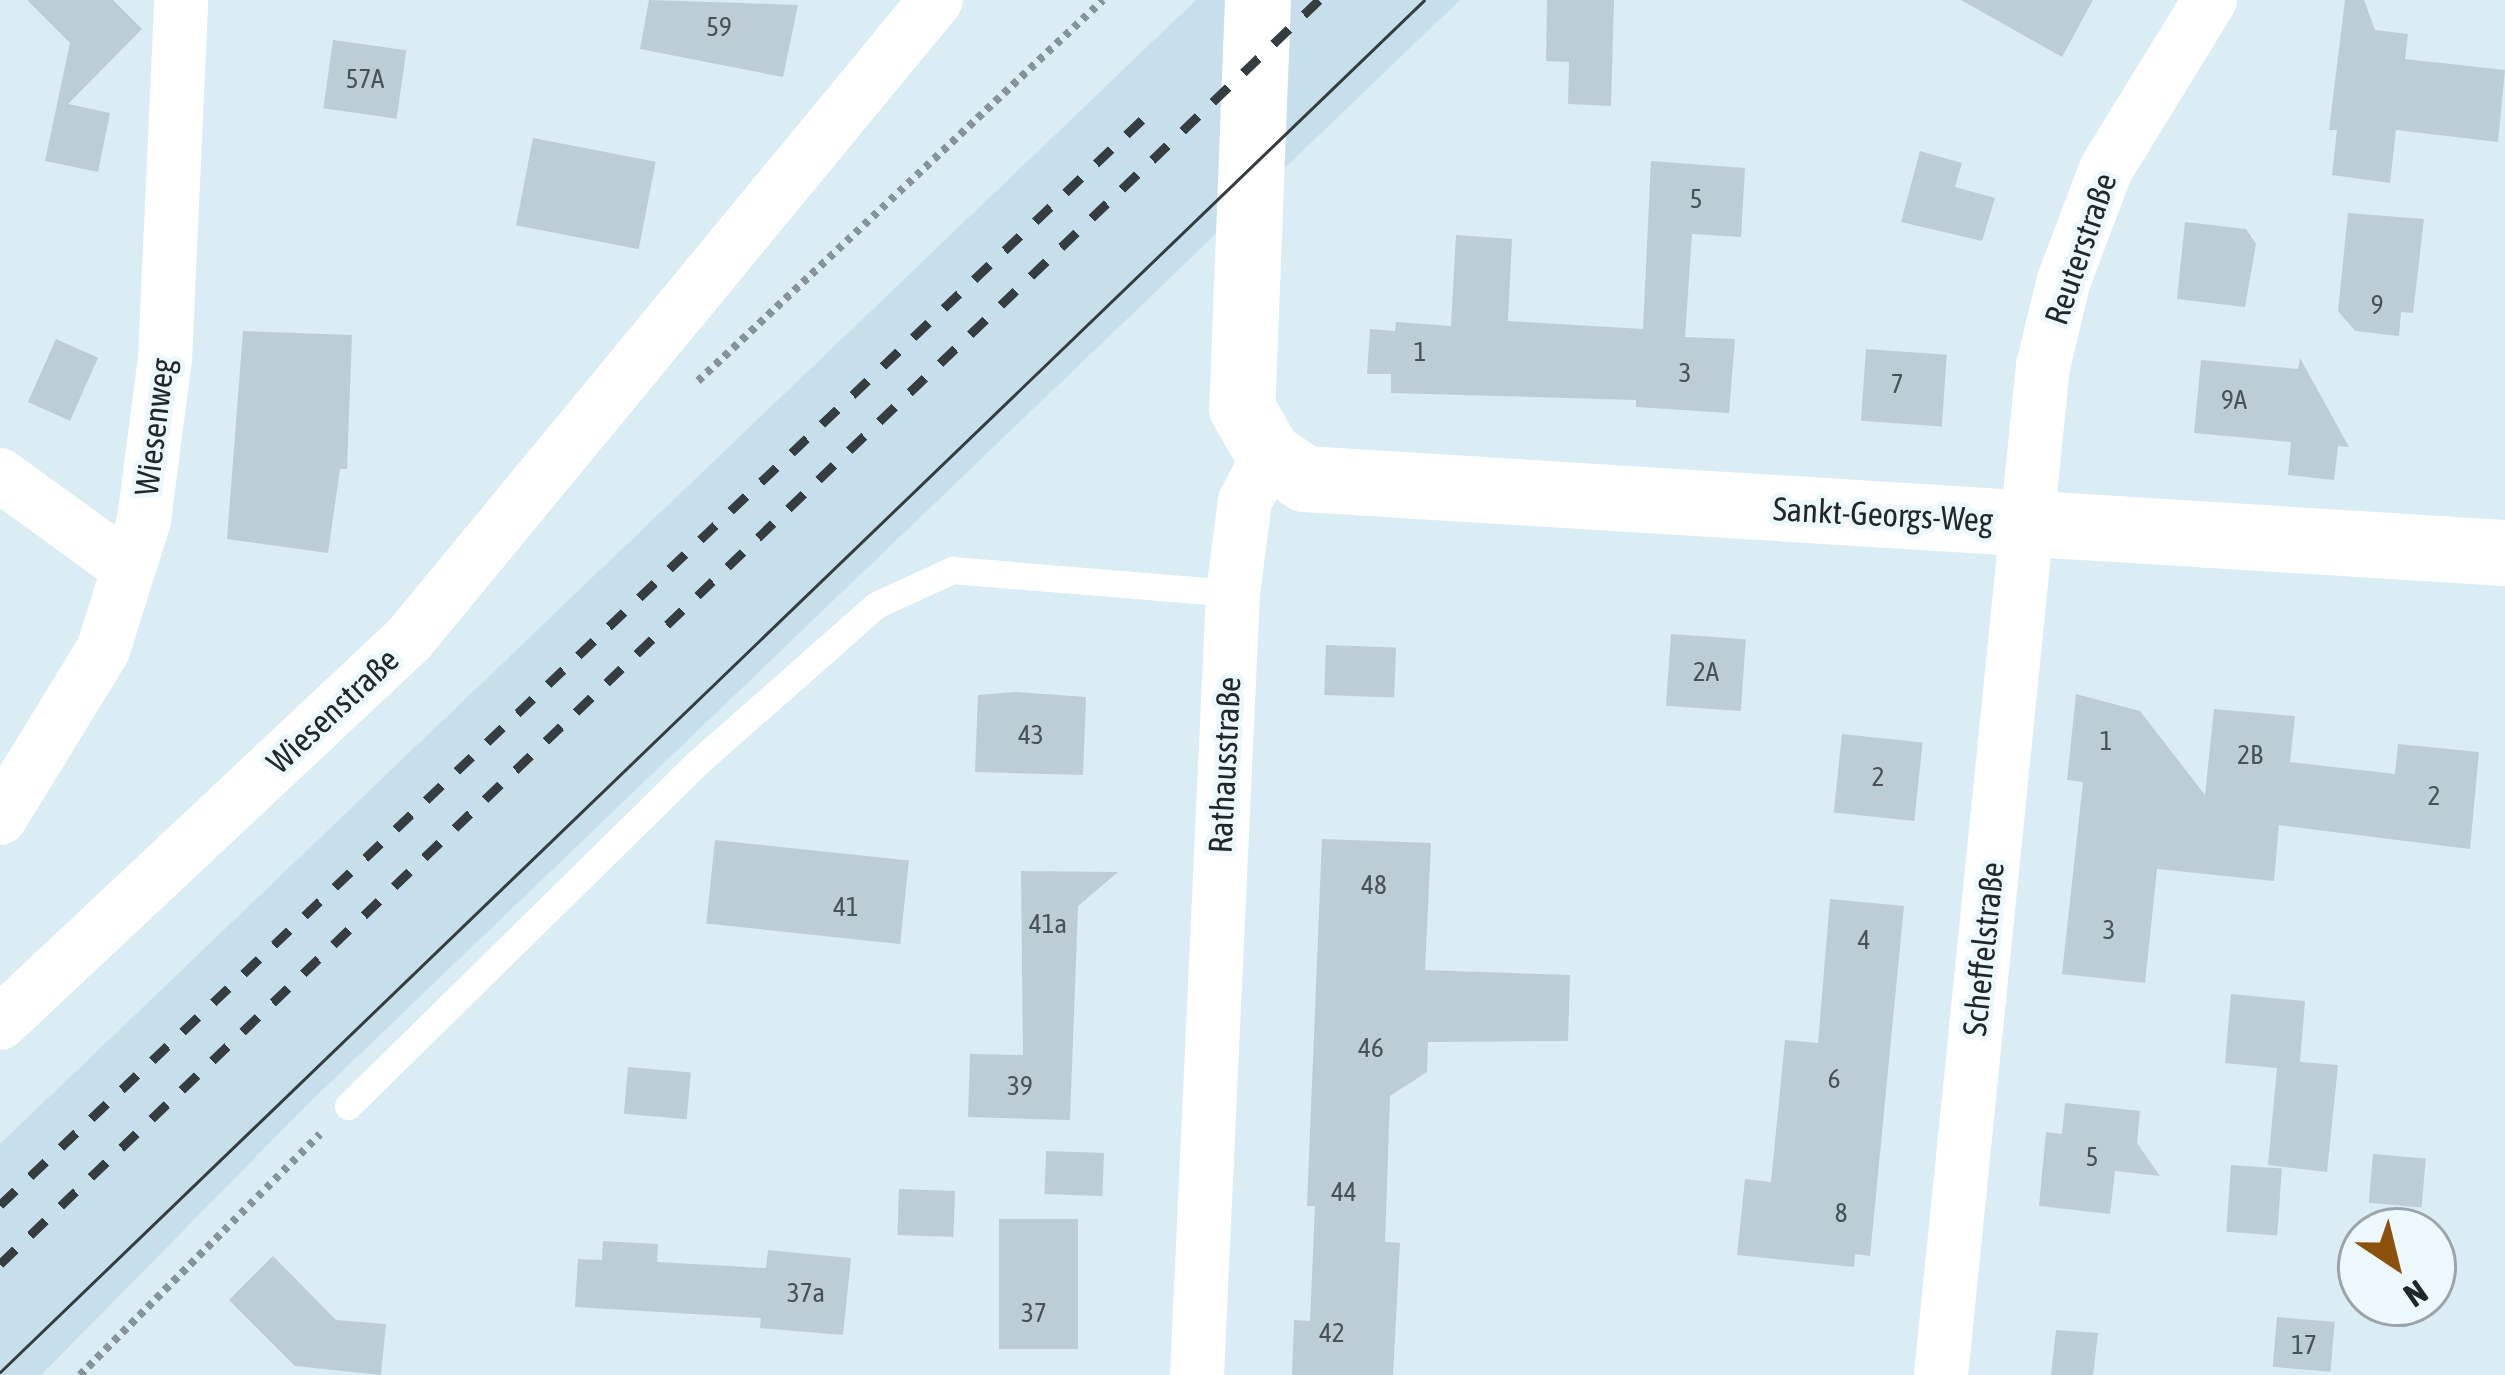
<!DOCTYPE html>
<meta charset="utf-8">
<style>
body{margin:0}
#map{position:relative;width:2505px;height:1375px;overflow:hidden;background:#daecf4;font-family:"Asap Condensed",sans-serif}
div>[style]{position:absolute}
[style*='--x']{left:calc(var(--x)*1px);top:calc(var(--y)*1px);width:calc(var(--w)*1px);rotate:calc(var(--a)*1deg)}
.built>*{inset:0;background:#c6dfeb}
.building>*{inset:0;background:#bccdd6;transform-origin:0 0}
.path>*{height:8px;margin-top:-4px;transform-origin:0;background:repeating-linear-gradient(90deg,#869399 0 6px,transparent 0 12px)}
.lane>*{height:27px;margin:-13.5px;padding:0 13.5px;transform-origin:13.5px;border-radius:13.5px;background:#fff}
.street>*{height:54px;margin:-27px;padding:0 27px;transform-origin:27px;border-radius:27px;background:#fff}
.secondary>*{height:66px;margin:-33px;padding:0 33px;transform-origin:33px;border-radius:33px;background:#fff}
.tram>*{height:3px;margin:-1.5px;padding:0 1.5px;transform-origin:1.5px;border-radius:1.5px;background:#353d40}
.rail>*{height:9px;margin-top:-4.5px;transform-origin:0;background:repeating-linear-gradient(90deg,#353d40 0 21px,transparent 0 42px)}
span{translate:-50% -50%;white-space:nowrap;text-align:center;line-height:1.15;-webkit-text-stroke:10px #edf8fd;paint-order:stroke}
.number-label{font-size:27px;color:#485156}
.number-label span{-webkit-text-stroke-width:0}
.street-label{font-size:33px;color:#21282b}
.north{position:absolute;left:2337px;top:1207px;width:120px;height:120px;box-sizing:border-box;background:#edf8fd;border:3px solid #9ba5a9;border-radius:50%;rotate:145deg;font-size:33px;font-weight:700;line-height:48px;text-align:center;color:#21282b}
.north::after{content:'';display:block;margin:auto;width:42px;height:54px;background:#8c510d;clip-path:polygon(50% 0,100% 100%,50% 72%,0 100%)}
</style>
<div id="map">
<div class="built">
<div style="clip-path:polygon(1196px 0,1460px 0,312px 1100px,41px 1375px,0 1375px,0 1144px)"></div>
</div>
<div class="building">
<div style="clip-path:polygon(27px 0,113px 0,142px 29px,68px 104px,110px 113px,98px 172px,45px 161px,70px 43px)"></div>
<div style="clip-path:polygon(649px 0,798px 5px,783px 77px,640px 49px)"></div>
<div style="clip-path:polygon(1547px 0,1614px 0,1611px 106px,1568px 104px,1569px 62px,1546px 61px)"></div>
<div style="clip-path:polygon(1961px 0,2093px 0,2062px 57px)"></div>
<div style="clip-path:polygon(2345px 0,2364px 0,2375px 30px,2408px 34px,2405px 59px,2505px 70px,2498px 142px,2396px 130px,2390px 183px,2332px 175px,2337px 130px,2329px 130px)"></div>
<div style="left:333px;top:40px;width:74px;height:69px;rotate:8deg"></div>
<div style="left:533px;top:138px;width:125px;height:89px;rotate:11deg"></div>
<div style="clip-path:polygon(1920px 151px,1962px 163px,1955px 187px,1995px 198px,1982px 241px,1901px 222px)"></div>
<div style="clip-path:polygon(1651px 161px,1745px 168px,1741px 237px,1692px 234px,1685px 337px,1735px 339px,1729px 413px,1636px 407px,1636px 400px,1391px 393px,1391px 374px,1367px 374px,1370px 329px,1395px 331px,1396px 322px,1451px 326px,1456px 235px,1512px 239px,1508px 321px,1643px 329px)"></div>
<div style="clip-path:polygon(2348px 213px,2424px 219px,2413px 313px,2401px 312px,2399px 336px,2355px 331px,2338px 311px)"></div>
<div style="clip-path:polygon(2185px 222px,2246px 229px,2256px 244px,2245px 307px,2177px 299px)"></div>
<div style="clip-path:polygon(243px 331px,352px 335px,347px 469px,340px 469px,328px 553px,227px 539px)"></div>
<div style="left:56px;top:339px;width:46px;height:69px;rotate:24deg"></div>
<div style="left:1866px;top:349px;width:81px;height:72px;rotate:4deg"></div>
<div style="clip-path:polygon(2300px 358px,2349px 447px,2338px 446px,2334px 480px,2288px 475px,2291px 442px,2194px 433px,2201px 360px,2298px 369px)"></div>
<div style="left:1671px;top:634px;width:75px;height:72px;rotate:4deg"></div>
<div style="left:1326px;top:645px;width:70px;height:50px;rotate:2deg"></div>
<div style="clip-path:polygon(1016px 692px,1086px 697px,1083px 775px,975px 772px,978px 695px)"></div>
<div style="clip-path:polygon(2076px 694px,2140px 711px,2205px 795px,2214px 709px,2295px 716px,2290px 762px,2395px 774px,2398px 744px,2479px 752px,2470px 849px,2279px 825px,2274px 881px,2157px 869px,2145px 983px,2062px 974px,2083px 782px,2067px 780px)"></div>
<div style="left:1842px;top:734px;width:81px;height:79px;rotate:6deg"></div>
<div style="clip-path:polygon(1322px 839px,1431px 843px,1425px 970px,1570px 975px,1568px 1041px,1428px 1042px,1427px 1072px,1390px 1096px,1385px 1242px,1400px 1243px,1393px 1375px,1292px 1375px,1294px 1320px,1310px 1321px,1315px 1206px,1307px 1206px)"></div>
<div style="left:715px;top:840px;width:195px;height:84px;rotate:6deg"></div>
<div style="clip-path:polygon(1021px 871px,1118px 872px,1078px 906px,1070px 1120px,968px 1117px,970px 1054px,1023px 1055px)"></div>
<div style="clip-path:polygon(1830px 899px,1904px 906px,1870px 1256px,1855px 1254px,1854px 1267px,1737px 1255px,1745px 1179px,1771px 1182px,1785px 1040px,1818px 1043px)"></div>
<div style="clip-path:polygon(2231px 994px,2305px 1001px,2300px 1062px,2338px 1065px,2327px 1172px,2268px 1165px,2277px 1068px,2225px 1063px)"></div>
<div style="left:628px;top:1067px;width:63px;height:47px;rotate:5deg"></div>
<div style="clip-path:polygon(2065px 1103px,2140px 1111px,2137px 1143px,2160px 1176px,2115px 1171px,2110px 1214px,2039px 1206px,2046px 1132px,2062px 1134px)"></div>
<div style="left:1046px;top:1151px;width:58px;height:43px;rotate:2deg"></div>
<div style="left:2373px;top:1154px;width:53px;height:49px;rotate:5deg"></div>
<div style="left:2231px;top:1165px;width:51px;height:67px;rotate:4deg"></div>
<div style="left:899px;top:1189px;width:56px;height:46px;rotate:2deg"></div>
<div style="left:999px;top:1219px;width:79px;height:130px"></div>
<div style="clip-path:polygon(603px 1241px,658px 1244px,657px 1262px,766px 1268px,768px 1250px,851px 1258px,843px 1335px,760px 1328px,761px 1318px,575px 1307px,578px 1259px,602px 1260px)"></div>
<div style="clip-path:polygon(273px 1256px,336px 1320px,386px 1324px,381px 1375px,295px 1366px,229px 1300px)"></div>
<div style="left:2277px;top:1317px;width:58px;height:50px;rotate:5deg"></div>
<div style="clip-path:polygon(2056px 1330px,2098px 1333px,2093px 1375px,2051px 1375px)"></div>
</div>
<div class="path">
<div style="--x:698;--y:381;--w:556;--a:-43.25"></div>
<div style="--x:80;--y:1375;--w:340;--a:-45.1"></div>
</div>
<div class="lane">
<div style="--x:348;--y:1106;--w:489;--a:-44.5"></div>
<div style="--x:697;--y:763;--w:239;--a:-41.4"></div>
<div style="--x:876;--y:605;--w:84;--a:-24.7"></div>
<div style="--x:952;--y:570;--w:282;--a:4.7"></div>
</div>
<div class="street">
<div style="--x:0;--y:475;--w:158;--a:36"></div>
<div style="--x:0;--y:818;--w:197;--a:-58.5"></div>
<div style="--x:103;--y:650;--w:136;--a:-72.5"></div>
<div style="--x:144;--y:520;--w:162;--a:-82.6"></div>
<div style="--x:165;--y:359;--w:359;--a:-87.4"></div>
<div style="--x:0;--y:1023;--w:561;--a:-43.19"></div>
<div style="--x:409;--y:639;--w:828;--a:-50.49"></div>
<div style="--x:1197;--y:1375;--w:783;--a:-87.36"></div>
<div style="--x:1233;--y:593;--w:93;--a:-82.6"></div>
<div style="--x:1245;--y:501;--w:52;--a:-62.4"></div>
<div style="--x:1941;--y:1375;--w:1014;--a:-84.23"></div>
<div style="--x:2043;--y:366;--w:89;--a:-76.3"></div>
<div style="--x:2064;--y:280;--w:119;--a:-69.3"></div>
<div style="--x:2106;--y:169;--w:198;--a:-58.4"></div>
</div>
<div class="secondary">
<div style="--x:1258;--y:0;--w:408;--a:92.2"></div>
<div style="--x:1242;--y:408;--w:54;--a:60.1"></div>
<div style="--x:1269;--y:455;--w:43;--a:33.7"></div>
<div style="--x:1305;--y:479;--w:1202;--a:3.53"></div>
</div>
<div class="tram">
<div style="--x:0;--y:1372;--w:1977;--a:-43.93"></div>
</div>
<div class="rail">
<div style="--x:0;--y:1205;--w:1587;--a:-43.54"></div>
<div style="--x:0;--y:1264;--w:1827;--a:-43.78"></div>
</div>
<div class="number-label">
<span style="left:719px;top:27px">59</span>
<span style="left:365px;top:79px">57A</span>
<span style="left:1696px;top:199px">5</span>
<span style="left:2377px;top:305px">9</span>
<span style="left:1420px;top:352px">1</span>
<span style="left:1685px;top:373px">3</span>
<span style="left:1897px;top:384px">7</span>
<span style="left:2234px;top:400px">9A</span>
<span style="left:1706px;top:672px">2A</span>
<span style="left:1031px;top:735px">43</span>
<span style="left:2106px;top:741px">1</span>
<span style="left:2250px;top:755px">2B</span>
<span style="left:1878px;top:777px">2</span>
<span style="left:2434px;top:796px">2</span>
<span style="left:1374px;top:885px">48</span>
<span style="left:846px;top:907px">41</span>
<span style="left:1048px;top:924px">41a</span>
<span style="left:2109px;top:930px">3</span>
<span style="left:1864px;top:940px">4</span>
<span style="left:1371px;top:1048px">46</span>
<span style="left:1834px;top:1079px">6</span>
<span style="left:1020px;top:1086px">39</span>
<span style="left:2092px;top:1157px">5</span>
<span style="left:1344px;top:1192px">44</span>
<span style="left:1841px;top:1213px">8</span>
<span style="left:806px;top:1293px">37a</span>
<span style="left:1034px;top:1313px">37</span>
<span style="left:1332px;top:1333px">42</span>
<span style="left:2304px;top:1345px">17</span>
</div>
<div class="street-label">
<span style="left:2081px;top:249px;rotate:-71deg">Reuterstraße</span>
<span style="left:155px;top:427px;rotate:-83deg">Wiesenweg</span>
<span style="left:1883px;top:515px;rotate:3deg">Sankt-Georgs-Weg</span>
<span style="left:333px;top:711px;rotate:-43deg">Wiesenstraße</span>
<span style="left:1225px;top:765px;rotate:-87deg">Rathausstraße</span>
<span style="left:1984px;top:949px;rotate:-84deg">Scheffelstraße</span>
</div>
<div class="north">N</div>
</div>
